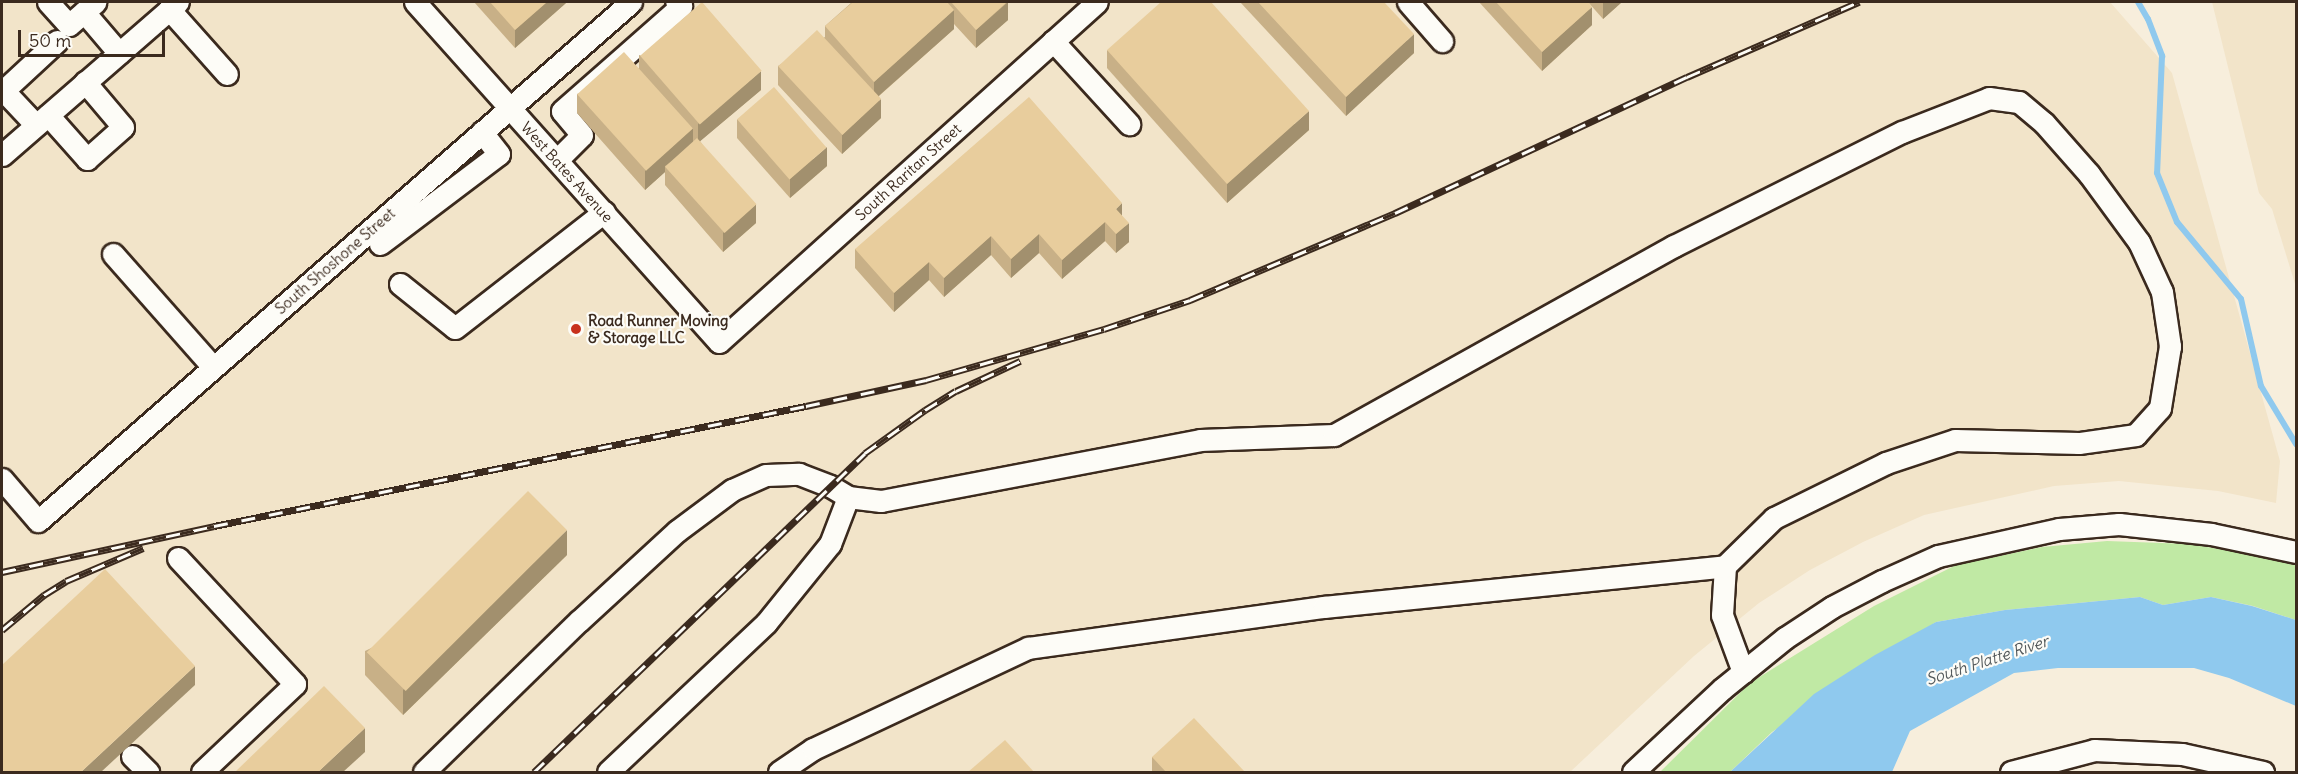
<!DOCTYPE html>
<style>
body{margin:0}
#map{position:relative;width:2298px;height:774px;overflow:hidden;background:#f7eedc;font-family:Delius,sans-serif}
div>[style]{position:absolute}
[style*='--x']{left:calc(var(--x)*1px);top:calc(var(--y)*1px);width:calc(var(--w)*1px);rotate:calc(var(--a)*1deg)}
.built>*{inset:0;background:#f2e4c9}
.green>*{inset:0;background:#c0e9a4}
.water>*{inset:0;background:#8fc9ee}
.stream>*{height:6px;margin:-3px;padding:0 3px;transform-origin:3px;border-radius:3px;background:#8fc9ee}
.roads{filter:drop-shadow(2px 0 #3b2a1e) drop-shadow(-2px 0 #3b2a1e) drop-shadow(0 2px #3b2a1e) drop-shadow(0 -2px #3b2a1e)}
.minor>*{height:21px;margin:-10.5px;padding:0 10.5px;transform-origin:10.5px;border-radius:10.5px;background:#fdfcf7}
.rail>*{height:7px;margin-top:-3.5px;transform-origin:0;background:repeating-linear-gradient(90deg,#fdfcf7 0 14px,#3b2a1e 0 28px);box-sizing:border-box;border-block:2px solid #3b2a1e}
.wall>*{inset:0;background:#c8b087}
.shaded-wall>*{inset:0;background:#a2906e}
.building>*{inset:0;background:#e8cd9d;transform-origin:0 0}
.dots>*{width:16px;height:16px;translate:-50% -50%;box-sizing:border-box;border:3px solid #fdfcf7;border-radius:50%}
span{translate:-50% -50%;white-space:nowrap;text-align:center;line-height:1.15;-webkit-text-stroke:4.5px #fdfcf7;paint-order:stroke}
.street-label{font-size:15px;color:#3b2a1e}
.poi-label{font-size:15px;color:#3b2a1e;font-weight:700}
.left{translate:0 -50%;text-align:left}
.water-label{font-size:16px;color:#545a5c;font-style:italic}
.frame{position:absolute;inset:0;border:3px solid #3b2a1e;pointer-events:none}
.scale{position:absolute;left:18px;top:30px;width:147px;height:27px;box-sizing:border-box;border:3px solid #3b2a1e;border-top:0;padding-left:8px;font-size:18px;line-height:21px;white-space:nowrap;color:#3b2a1e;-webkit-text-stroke:4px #fdfcf7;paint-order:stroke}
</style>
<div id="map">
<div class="built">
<div style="clip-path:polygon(2px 2px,2110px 2px,2172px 73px,2280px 461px,2276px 503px,2218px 491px,2119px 481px,2054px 486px,1924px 515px,1863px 542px,1810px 570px,1759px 603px,1694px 656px,1570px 772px,2px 772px)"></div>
<div style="clip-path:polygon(2212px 2px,2296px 2px,2296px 287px,2272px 209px,2259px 193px)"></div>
</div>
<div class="green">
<div style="clip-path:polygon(2107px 541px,2189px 544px,2279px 559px,2296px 564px,2296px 620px,2253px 606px,2211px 597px,2163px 605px,2140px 597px,2005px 610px,1936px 622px,1772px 732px,1730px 772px,1660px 772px,1750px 683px,1874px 606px,1956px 565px,2042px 547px)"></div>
</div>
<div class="water">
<div style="clip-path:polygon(2140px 597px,2163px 605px,2211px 597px,2252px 606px,2296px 620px,2296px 706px,2229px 678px,2194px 668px,2058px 668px,2014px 673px,1910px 731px,1892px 772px,1730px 772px,1814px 694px,1875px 655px,1936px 622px,2005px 610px)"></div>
</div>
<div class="stream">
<div style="--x:2138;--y:2;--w:20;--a:60"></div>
<div style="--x:2148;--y:19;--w:40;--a:69"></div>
<div style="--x:2162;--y:56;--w:117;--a:92.4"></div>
<div style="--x:2157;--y:173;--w:53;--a:67.8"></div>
<div style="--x:2177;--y:222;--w:100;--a:50.3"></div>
<div style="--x:2241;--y:299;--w:89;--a:77.1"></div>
<div style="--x:2261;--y:386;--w:68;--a:58.9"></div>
</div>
<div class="roads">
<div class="minor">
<div style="--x:48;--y:2;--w:31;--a:48"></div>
<div style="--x:69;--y:25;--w:35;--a:-41"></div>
<div style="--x:415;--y:2;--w:456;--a:48.2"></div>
<div style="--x:719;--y:342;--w:508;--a:-41.97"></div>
<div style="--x:1408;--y:2;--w:52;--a:48.9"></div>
<div style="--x:169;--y:9;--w:87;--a:48.3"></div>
<div style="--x:84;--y:12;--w:54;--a:49.5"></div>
<div style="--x:1053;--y:41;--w:113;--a:47.5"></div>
<div style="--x:3;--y:90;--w:48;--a:46.7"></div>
<div style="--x:2;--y:92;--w:75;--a:-42.8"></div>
<div style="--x:48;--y:115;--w:59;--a:48.4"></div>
<div style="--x:87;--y:159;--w:48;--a:-41.6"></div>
<div style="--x:123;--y:127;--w:59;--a:-130.2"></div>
<div style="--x:2;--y:155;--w:233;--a:-41"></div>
<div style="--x:557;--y:160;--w:35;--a:-45"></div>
<div style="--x:582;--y:135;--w:31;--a:-130"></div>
<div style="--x:562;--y:111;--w:159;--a:-41.4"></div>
<div style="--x:681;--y:6;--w:6;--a:-141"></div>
<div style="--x:380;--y:244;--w:149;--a:-37.1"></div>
<div style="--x:499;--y:154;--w:28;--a:-128"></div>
<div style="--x:113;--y:254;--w:151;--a:48.5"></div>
<div style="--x:400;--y:284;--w:70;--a:38.7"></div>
<div style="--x:455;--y:328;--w:189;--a:-37.9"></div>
<div style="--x:2;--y:479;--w:55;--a:49.4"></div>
<div style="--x:38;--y:521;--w:788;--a:-41.19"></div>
<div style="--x:178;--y:558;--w:172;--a:47.1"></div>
<div style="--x:295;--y:684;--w:128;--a:136.6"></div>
<div style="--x:132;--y:756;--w:23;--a:45"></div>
<div style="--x:424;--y:772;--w:216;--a:-44.3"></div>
<div style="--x:579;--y:621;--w:133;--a:-42.6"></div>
<div style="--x:677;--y:531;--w:69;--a:-36.7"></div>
<div style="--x:732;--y:490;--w:37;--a:-24"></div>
<div style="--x:766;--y:475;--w:33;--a:-2"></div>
<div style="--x:799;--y:474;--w:33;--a:21"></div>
<div style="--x:830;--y:486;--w:21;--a:31"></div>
<div style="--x:848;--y:497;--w:33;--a:7"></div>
<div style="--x:881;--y:501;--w:325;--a:-10.8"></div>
<div style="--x:1200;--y:440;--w:134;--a:-2.1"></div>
<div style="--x:1334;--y:435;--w:389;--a:-29.1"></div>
<div style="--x:1674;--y:246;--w:255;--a:-26.6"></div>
<div style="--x:1902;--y:132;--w:93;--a:-21.3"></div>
<div style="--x:1989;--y:98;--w:30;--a:8"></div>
<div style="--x:2019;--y:102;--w:33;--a:40"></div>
<div style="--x:2044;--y:123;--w:68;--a:48.6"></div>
<div style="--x:2089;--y:174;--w:84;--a:53.7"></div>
<div style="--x:2139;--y:242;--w:55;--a:65.3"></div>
<div style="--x:2162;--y:292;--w:55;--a:81.6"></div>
<div style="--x:2170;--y:346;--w:63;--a:99.2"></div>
<div style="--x:2160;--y:408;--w:36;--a:132"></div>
<div style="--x:2136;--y:435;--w:58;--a:172"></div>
<div style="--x:2079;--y:443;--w:124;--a:-178.6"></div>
<div style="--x:1955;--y:440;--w:73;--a:161.6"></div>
<div style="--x:1886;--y:463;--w:125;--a:153.8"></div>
<div style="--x:1774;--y:518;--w:69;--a:135.6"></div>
<div style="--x:1725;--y:566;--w:49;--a:93.5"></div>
<div style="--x:1722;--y:615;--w:61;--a:69.8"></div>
<div style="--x:608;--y:772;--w:217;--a:-43.3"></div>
<div style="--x:766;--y:623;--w:102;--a:-51"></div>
<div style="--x:830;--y:544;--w:50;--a:-69"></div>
<div style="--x:779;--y:772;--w:41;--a:-34.1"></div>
<div style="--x:813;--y:749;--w:238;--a:-25.2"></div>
<div style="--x:1028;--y:648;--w:299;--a:-7.9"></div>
<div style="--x:1324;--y:607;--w:403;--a:-5.8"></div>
<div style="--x:1633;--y:772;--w:122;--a:-43"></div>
<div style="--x:1722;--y:689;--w:81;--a:-39"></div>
<div style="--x:1785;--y:638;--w:56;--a:-33.4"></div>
<div style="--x:1832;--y:607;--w:56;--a:-27.5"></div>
<div style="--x:1882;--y:581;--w:61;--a:-24.1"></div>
<div style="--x:1938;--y:556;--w:124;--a:-12.6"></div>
<div style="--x:2059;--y:529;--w:60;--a:-4.8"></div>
<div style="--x:2119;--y:524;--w:93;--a:6.2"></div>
<div style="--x:2211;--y:534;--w:87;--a:12"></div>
<div style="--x:2011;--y:772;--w:86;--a:-14.8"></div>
<div style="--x:2094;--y:750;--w:88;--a:2.6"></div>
<div style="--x:2182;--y:754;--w:83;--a:12.5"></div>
</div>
</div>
<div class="rail">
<div style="--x:2;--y:572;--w:217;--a:-12.2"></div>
<div style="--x:214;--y:526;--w:604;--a:-11.46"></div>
<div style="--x:806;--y:406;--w:123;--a:-12.2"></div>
<div style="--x:926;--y:380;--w:185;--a:-16"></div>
<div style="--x:1104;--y:329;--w:91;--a:-18.6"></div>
<div style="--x:1190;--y:300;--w:223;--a:-23"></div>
<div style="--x:1395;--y:213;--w:322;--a:-25"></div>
<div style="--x:1687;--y:77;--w:188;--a:-23.6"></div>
<div style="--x:2;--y:630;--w:55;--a:-39.8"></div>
<div style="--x:44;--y:595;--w:26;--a:-32"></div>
<div style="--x:66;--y:581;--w:84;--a:-23.2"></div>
<div style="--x:534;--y:772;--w:460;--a:-43.9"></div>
<div style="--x:865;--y:453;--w:74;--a:-35.6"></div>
<div style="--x:925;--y:410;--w:36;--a:-32"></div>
<div style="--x:956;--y:391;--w:71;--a:-25.1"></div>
</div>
<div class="wall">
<div style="clip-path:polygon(474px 2px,566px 2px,566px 3px,515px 48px)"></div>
<div style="clip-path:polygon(849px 2px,1008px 2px,1008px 20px,976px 48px,954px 24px,954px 29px,879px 96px,881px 118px,842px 154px,778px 85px,778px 66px,825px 37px,825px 26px,851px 3px)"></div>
<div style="clip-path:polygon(1240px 2px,1384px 2px,1414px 53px,1346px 116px)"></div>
<div style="clip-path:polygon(1479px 2px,1588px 2px,1592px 25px,1542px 71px)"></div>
<div style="clip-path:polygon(1588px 2px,1622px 2px,1603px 19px)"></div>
<div style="clip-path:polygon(1107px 50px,1309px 130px,1227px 203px,1107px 68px)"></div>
<div style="clip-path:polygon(639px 55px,761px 90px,700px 141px,756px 223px,723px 252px,665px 185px,665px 172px,645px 190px,577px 113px,577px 94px,639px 68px)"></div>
<div style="clip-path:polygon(737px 119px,827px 166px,790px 198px,737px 138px)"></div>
<div style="clip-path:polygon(1122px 216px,1129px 242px,1116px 253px,1105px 241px,1062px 279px,1039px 253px,1011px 278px,991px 255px,944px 297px,929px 280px,894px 312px,855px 268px,855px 249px)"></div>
<div style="clip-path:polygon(567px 555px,403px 715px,365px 675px,365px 651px)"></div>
<div style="clip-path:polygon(1152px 757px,1245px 772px,1152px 772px)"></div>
</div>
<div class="shaded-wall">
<div style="clip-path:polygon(547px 2px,566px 2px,566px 3px,515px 48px,515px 30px)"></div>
<div style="clip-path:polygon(1008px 2px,1008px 20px,976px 48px,976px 30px)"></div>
<div style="clip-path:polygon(1603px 2px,1622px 2px,1603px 19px)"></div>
<div style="clip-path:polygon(1592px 7px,1592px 25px,1542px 71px,1542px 52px)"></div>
<div style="clip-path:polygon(954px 10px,954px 29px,874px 100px,874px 82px)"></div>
<div style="clip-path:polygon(1414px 34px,1414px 53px,1346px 116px,1346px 97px)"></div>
<div style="clip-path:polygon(761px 71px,761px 90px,698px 143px,698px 124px)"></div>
<div style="clip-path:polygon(881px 99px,881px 118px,842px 154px,842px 135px)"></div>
<div style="clip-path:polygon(1309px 111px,1309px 130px,1227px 203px,1227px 184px)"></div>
<div style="clip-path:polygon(693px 128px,693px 147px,665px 166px,665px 172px,645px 190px,645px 171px)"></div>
<div style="clip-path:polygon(827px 147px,827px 166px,790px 198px,790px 179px)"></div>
<div style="clip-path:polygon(1122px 203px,1122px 222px,1116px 209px)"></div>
<div style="clip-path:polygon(756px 204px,756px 223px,723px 252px,723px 233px)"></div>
<div style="clip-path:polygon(1105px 222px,1105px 241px,1062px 279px,1062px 260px)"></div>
<div style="clip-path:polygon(1129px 223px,1129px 242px,1116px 253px,1116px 234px)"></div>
<div style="clip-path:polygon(1039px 234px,1039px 253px,1011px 278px,1011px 259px)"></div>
<div style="clip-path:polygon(991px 236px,991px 255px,944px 297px,944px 278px)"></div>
<div style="clip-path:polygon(929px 262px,929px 280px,894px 312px,894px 293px)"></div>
<div style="clip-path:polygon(567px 530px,567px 555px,403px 715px,403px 690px)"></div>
<div style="clip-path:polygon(195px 666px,195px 685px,101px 772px,81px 772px)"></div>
<div style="clip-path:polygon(365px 728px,365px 752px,343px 772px,318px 772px)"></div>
</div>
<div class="building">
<div style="clip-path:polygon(490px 2px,547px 2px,515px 30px)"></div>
<div style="left:702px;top:2px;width:91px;height:82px;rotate:49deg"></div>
<div style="clip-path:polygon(853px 2px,947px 2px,954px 10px,874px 82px,825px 26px)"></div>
<div style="clip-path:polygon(951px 2px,1007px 2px,976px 30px)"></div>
<div style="clip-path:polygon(1161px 2px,1211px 2px,1309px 111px,1227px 184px,1107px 50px)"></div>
<div style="clip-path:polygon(1258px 2px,1384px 2px,1414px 34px,1346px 97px)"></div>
<div style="clip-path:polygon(1496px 2px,1588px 2px,1592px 7px,1542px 52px)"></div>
<div style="left:817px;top:30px;width:94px;height:53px;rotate:47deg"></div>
<div style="left:624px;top:52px;width:103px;height:63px;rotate:48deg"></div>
<div style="left:774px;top:87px;width:80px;height:49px;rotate:49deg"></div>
<div style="clip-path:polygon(1029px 97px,1122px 203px,1116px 209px,1129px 223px,1116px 234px,1105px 222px,1062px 260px,1039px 234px,1011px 259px,991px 236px,944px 278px,929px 262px,894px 293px,855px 249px)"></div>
<div style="left:697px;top:138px;width:89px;height:43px;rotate:48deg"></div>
<div style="left:528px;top:491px;width:55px;height:228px;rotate:45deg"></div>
<div style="clip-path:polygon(105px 569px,195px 666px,81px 772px,2px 772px,2px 665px)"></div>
<div style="clip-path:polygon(324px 686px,365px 728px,318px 772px,235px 772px)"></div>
<div style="clip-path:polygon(1194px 718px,1245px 772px,1166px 772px,1152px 757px)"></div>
<div style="clip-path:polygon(1005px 740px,1034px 772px,968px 772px)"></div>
</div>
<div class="dots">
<div style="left:576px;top:329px;background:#c8321e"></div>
</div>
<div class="street-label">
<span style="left:567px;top:172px;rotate:48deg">West Bates Avenue</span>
<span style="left:908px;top:172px;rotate:-42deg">South Raritan Street</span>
<span style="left:335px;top:261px;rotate:-41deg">South Shoshone Street</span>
</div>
<div class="poi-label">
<span class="left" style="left:588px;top:329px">Road Runner Moving<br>&amp; Storage LLC</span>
</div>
<div class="water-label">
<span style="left:1987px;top:660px;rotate:-18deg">South Platte River</span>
</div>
<div class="frame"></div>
<div class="scale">50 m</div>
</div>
